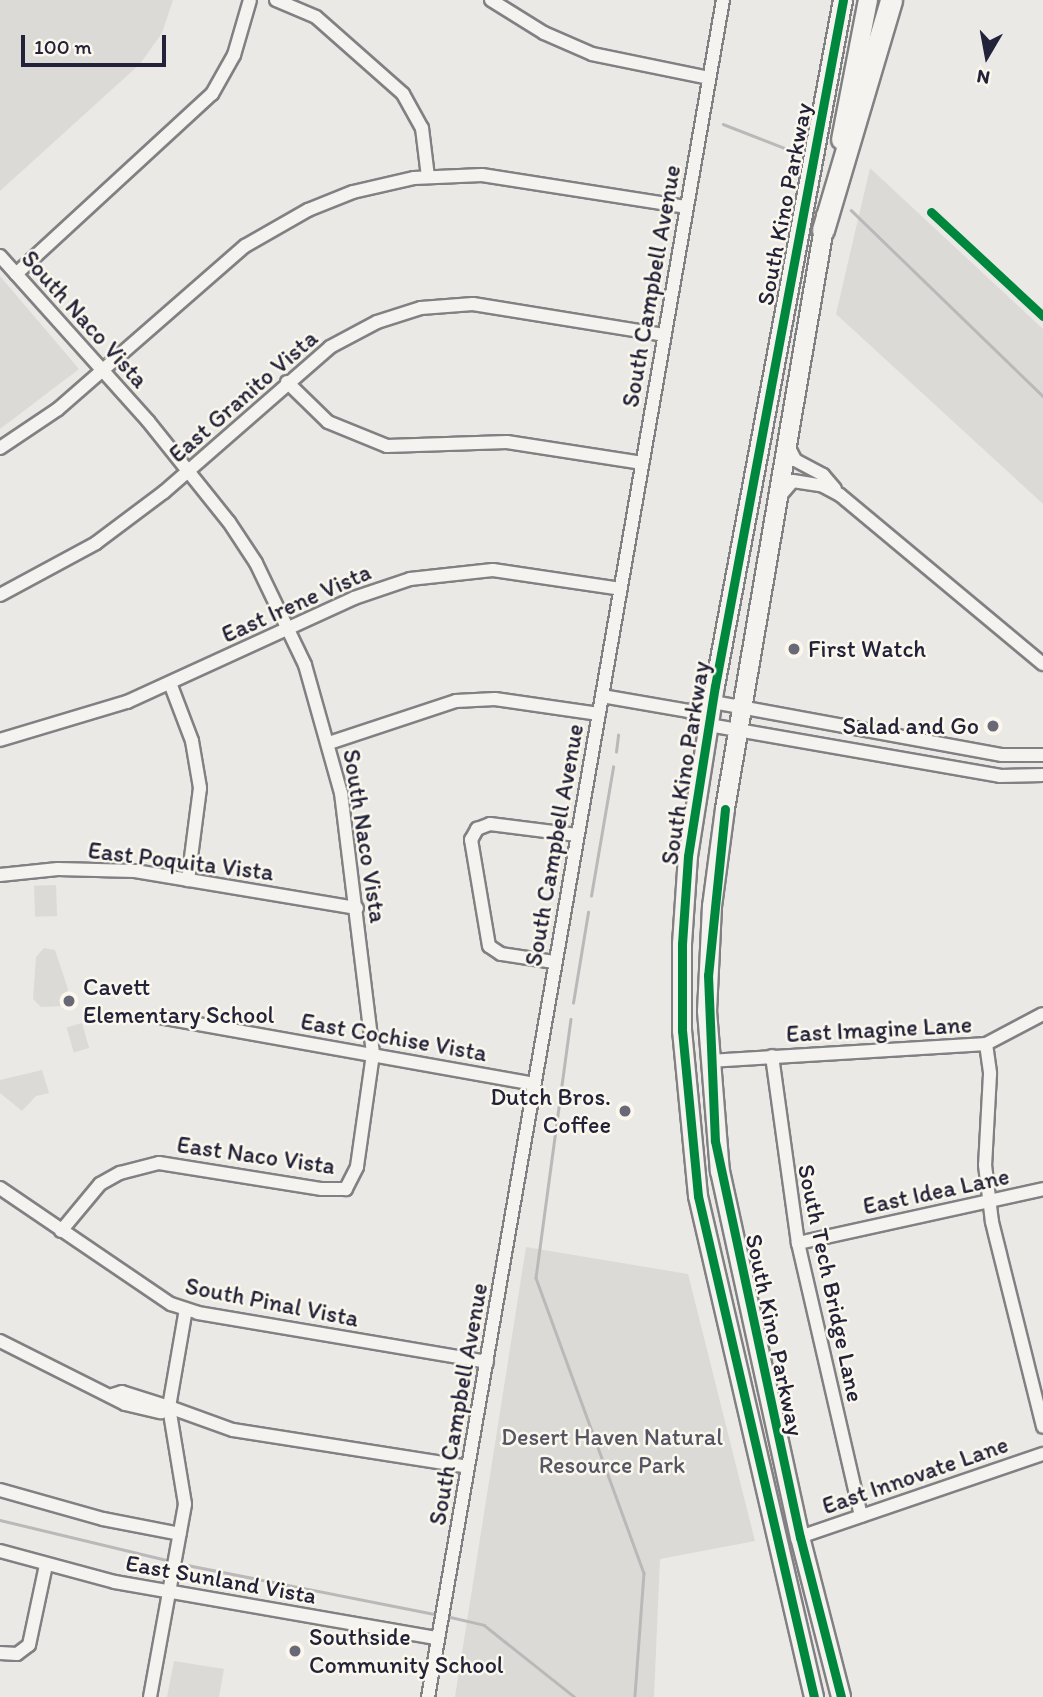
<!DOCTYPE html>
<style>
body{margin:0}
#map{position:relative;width:1043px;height:1697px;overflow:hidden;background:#ebe9e5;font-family:Itim,sans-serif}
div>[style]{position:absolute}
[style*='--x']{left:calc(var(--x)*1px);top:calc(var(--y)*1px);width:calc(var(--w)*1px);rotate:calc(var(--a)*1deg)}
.green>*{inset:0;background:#dcdad6;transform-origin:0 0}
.stream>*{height:2.5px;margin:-1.25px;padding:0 1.25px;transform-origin:1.25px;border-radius:1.25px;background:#bbb8ba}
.roads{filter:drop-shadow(2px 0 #818083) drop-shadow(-2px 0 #818083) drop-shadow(0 2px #818083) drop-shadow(0 -2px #818083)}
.street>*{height:12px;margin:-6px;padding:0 6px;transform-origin:6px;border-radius:6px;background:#f4f3ef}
.primary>*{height:18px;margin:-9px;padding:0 9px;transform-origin:9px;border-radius:9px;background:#f4f3ef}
.highway>*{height:21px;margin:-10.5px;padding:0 10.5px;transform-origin:10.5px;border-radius:10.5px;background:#f4f3ef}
.cycleway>*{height:9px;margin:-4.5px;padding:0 4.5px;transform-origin:4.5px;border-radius:4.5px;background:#00873e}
.dots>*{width:19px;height:19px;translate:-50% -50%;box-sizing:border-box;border:4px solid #fbf7ec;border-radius:50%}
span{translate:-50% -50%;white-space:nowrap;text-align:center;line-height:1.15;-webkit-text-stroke:5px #fbf7ec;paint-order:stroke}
.street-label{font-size:24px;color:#22223b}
.poi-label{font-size:24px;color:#22223b}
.left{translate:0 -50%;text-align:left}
.right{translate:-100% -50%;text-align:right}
.park-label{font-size:24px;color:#565566}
.north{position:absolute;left:952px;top:21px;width:70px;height:70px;-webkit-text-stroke:5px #fbf7ec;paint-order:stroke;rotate:190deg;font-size:19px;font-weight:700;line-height:28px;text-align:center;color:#22223b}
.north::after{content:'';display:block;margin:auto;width:24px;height:32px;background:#22223b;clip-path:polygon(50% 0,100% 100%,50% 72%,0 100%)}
.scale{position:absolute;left:21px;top:35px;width:145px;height:32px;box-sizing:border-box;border:4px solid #22223b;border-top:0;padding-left:9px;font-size:21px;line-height:24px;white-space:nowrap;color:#22223b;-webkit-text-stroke:5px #fbf7ec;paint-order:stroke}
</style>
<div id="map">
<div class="green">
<div style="clip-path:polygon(0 0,173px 0,162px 33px,140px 64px,0 191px)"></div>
<div style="clip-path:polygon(870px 168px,1043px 329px,1043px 504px,836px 314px)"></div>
<div style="clip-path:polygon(0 276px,79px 369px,0 429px)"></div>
<div style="left:56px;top:885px;width:31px;height:22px;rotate:88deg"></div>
<div style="clip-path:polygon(44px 948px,55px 950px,68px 989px,64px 1006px,41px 1007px,33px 999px,36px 957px)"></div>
<div style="left:82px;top:1023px;width:26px;height:16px;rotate:74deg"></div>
<div style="clip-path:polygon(42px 1070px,49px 1093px,36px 1096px,22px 1111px,0 1093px,0 1080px)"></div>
<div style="clip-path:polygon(526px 1247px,688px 1274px,755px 1541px,660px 1559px,654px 1697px,455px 1697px)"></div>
<div style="clip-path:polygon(174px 1661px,224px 1669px,219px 1697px,167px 1697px)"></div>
</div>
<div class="stream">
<div style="--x:723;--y:124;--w:66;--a:21.2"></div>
<div style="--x:785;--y:148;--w:12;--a:42"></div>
<div style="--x:851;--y:210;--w:267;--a:44.1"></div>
<div style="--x:616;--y:752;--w:17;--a:-83"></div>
<div style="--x:591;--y:896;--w:131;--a:-80.3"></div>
<div style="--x:573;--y:1003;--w:92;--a:-80.6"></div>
<div style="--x:571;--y:1019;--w:261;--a:97.7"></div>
<div style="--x:536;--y:1278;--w:314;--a:69.9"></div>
<div style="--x:644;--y:1573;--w:124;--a:94.2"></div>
<div style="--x:0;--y:1520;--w:171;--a:13.5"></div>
<div style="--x:182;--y:1564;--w:262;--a:11.2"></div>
<div style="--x:446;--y:1616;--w:39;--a:13"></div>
<div style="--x:484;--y:1625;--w:116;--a:38.4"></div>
</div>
<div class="roads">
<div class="street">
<div style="--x:276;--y:0;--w:43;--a:23"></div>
<div style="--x:316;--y:17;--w:116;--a:41.5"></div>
<div style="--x:403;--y:94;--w:39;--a:61"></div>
<div style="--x:422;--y:128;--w:49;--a:83"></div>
<div style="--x:491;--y:0;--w:62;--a:31.9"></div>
<div style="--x:544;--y:33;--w:52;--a:23.6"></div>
<div style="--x:592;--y:54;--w:119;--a:11.6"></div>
<div style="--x:0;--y:256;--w:222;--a:48.1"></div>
<div style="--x:148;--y:421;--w:129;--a:51.3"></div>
<div style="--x:229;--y:522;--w:49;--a:56.6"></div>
<div style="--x:256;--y:563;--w:113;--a:64.3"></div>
<div style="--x:305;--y:665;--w:133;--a:74.3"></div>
<div style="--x:341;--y:793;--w:263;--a:83"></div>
<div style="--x:373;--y:1054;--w:114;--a:98.1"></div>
<div style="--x:357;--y:1167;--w:25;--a:117"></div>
<div style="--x:16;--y:274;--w:266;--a:-42.6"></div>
<div style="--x:212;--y:94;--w:45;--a:-60.6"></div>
<div style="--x:234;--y:55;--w:57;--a:-73.8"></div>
<div style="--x:287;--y:382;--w:57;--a:44.3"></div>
<div style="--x:328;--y:422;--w:64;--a:22.1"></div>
<div style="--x:387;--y:446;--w:120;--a:-1.9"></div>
<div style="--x:507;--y:442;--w:137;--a:8.8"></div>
<div style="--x:787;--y:444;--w:18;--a:63"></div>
<div style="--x:795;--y:460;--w:32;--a:28"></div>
<div style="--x:823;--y:475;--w:18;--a:49"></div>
<div style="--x:0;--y:448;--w:70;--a:-33.9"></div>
<div style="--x:58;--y:409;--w:248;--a:-41.1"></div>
<div style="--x:245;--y:246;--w:73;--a:-29.7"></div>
<div style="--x:308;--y:210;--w:48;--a:-21.8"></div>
<div style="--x:353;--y:192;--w:63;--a:-12.9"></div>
<div style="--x:414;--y:178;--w:68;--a:-2.5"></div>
<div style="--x:482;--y:175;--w:206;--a:8.9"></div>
<div style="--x:779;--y:497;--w:21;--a:-49"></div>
<div style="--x:793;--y:481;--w:30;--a:9"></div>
<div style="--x:823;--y:486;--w:19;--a:28"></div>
<div style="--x:840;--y:495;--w:264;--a:39.8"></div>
<div style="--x:0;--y:595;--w:109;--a:-28.4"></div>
<div style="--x:96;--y:543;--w:85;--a:-36.9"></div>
<div style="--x:164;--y:492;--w:220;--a:-41.1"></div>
<div style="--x:330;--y:347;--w:53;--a:-28"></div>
<div style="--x:377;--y:322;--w:46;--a:-17.7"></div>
<div style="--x:421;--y:308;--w:52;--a:-4.4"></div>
<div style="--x:473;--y:304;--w:193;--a:9.2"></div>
<div style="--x:170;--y:683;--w:62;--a:69.2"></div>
<div style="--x:192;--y:741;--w:48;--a:80.3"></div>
<div style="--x:200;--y:788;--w:93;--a:97.4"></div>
<div style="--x:602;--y:696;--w:88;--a:9.8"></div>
<div style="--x:689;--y:711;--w:26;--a:-21"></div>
<div style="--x:713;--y:702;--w:294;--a:10.4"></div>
<div style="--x:1002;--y:755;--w:41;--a:0"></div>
<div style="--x:689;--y:711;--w:24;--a:35"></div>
<div style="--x:709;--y:725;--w:295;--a:9.9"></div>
<div style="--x:1000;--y:776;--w:43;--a:-1.3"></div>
<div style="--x:0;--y:740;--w:133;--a:-16.7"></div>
<div style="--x:127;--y:702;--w:250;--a:-24.6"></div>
<div style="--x:354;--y:598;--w:59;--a:-18.7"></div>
<div style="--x:410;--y:579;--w:83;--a:-6.2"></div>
<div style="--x:493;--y:570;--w:129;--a:8.4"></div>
<div style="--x:329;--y:743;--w:134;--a:-18.3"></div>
<div style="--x:456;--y:701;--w:39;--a:-3"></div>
<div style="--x:495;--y:699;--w:105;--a:8.2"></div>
<div style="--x:0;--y:875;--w:58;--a:-5.9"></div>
<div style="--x:58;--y:869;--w:77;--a:1.5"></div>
<div style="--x:135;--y:871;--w:225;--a:9.5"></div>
<div style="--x:554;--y:962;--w:54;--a:-171.4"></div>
<div style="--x:501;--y:954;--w:14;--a:-146"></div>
<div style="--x:489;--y:946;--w:108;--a:-99.6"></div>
<div style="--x:471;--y:840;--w:13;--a:-61"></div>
<div style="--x:477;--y:829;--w:14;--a:-21"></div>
<div style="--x:490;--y:824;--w:88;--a:7.2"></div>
<div style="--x:164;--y:1018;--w:376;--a:10.1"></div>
<div style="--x:986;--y:1044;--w:30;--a:82"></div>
<div style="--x:990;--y:1074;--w:91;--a:93.1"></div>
<div style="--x:985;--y:1165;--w:57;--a:83"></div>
<div style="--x:992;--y:1222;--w:211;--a:76"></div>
<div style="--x:772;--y:1056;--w:189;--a:82.1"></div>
<div style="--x:798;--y:1243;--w:280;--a:77"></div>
<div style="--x:709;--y:1061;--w:278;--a:-3.5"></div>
<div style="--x:986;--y:1044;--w:64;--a:-27.8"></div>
<div style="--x:0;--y:1188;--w:207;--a:34.2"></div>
<div style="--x:171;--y:1304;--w:28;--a:18"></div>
<div style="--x:198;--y:1313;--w:293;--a:9.6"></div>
<div style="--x:61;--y:1231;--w:61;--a:-50.3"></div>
<div style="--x:100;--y:1184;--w:23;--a:-29"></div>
<div style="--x:120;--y:1173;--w:40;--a:-14.4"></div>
<div style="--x:159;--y:1163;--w:165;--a:9.1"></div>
<div style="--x:322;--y:1189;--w:24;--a:0"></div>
<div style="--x:798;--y:1243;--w:251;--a:-12.4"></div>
<div style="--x:0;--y:1341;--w:140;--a:26.7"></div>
<div style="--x:125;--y:1404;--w:37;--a:13"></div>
<div style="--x:161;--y:1412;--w:9;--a:-32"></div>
<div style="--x:169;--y:1407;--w:49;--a:-162.3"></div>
<div style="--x:122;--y:1392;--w:10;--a:163"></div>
<div style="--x:169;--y:1407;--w:68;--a:19.8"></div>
<div style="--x:233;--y:1430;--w:238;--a:8.9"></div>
<div style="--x:0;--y:1490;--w:107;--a:15.7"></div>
<div style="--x:103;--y:1519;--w:78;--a:11"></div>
<div style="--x:800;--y:1537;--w:257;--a:-18.9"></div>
<div style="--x:0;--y:1551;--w:119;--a:15.1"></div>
<div style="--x:115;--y:1582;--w:327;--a:9.9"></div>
<div style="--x:0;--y:1653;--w:17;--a:3"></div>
<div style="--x:17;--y:1654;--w:15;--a:-37"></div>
<div style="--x:29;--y:1645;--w:82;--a:-78"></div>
<div style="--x:150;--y:1697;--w:196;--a:-79.7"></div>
<div style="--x:185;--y:1504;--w:98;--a:-99.4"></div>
<div style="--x:169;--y:1407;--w:99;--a:-80.2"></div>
<div style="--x:428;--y:1697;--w:1722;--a:-80.14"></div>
</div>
<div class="primary">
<div style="--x:841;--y:140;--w:143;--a:-79.1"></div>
<div style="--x:826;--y:216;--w:602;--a:99.67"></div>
<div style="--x:725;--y:809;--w:98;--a:97.6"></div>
<div style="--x:712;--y:906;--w:105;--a:92.7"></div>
<div style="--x:707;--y:1011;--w:161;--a:85.4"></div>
<div style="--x:720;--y:1171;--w:375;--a:77.7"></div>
<div style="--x:800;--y:1537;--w:165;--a:75.6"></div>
<div style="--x:814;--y:1697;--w:514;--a:-103.04"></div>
<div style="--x:698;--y:1196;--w:166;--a:-95.5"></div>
<div style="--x:682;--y:1031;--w:87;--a:-90"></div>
<div style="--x:682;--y:944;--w:88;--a:-86.1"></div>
<div style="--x:688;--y:856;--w:172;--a:-81"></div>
<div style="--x:715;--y:686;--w:698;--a:-79.43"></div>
</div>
<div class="highway">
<div style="--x:823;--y:230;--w:240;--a:-73.5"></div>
</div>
</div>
<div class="cycleway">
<div style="--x:931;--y:212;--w:153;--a:42.9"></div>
<div style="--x:725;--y:809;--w:167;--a:95.8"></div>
<div style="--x:708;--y:975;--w:166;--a:87.6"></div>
<div style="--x:715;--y:1141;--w:405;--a:77.9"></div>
<div style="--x:800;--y:1537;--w:165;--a:75.6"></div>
<div style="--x:814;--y:1697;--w:514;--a:-103.04"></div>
<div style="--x:698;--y:1196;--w:166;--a:-95.5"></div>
<div style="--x:682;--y:1031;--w:87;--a:-90"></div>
<div style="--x:682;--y:944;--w:88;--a:-86.1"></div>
<div style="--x:688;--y:856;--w:172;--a:-81"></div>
<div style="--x:715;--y:686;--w:698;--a:-79.43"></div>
</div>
<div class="dots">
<div style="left:794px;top:649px;background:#686876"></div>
<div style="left:993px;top:726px;background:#686876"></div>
<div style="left:69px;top:1001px;background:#686876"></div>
<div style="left:625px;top:1111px;background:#686876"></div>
<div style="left:295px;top:1651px;background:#686876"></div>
</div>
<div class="street-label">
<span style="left:784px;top:204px;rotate:-79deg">South Kino Parkway</span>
<span style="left:651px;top:286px;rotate:-80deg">South Campbell Avenue</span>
<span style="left:85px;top:319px;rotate:48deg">South Naco Vista</span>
<span style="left:243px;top:396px;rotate:-41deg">East Granito Vista</span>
<span style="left:296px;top:603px;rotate:-24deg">East Irene Vista</span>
<span style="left:685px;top:763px;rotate:-81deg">South Kino Parkway</span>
<span style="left:365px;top:836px;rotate:81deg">South Naco Vista</span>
<span style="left:554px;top:845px;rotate:-80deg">South Campbell Avenue</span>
<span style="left:181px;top:861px;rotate:7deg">East Poquita Vista</span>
<span style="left:879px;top:1029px;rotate:-3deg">East Imagine Lane</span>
<span style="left:394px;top:1037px;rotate:10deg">East Cochise Vista</span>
<span style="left:256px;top:1155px;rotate:8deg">East Naco Vista</span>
<span style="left:936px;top:1191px;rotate:-12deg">East Idea Lane</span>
<span style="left:831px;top:1283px;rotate:78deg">South Tech Bridge Lane</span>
<span style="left:272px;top:1302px;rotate:11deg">South Pinal Vista</span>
<span style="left:775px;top:1335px;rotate:78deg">South Kino Parkway</span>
<span style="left:458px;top:1404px;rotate:-80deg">South Campbell Avenue</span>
<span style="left:915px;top:1475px;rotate:-19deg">East Innovate Lane</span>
<span style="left:221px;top:1579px;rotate:10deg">East Sunland Vista</span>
</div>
<div class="poi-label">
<span class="left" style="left:808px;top:649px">First Watch</span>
<span class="right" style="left:979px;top:726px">Salad and Go</span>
<span class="left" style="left:83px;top:1001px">Cavett<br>Elementary School</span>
<span class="right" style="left:611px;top:1111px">Dutch Bros.<br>Coffee</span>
<span class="left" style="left:309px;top:1651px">Southside<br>Community School</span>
</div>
<div class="park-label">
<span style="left:612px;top:1451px">Desert Haven Natural<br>Resource Park</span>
</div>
<div class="north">N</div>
<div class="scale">100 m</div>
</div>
